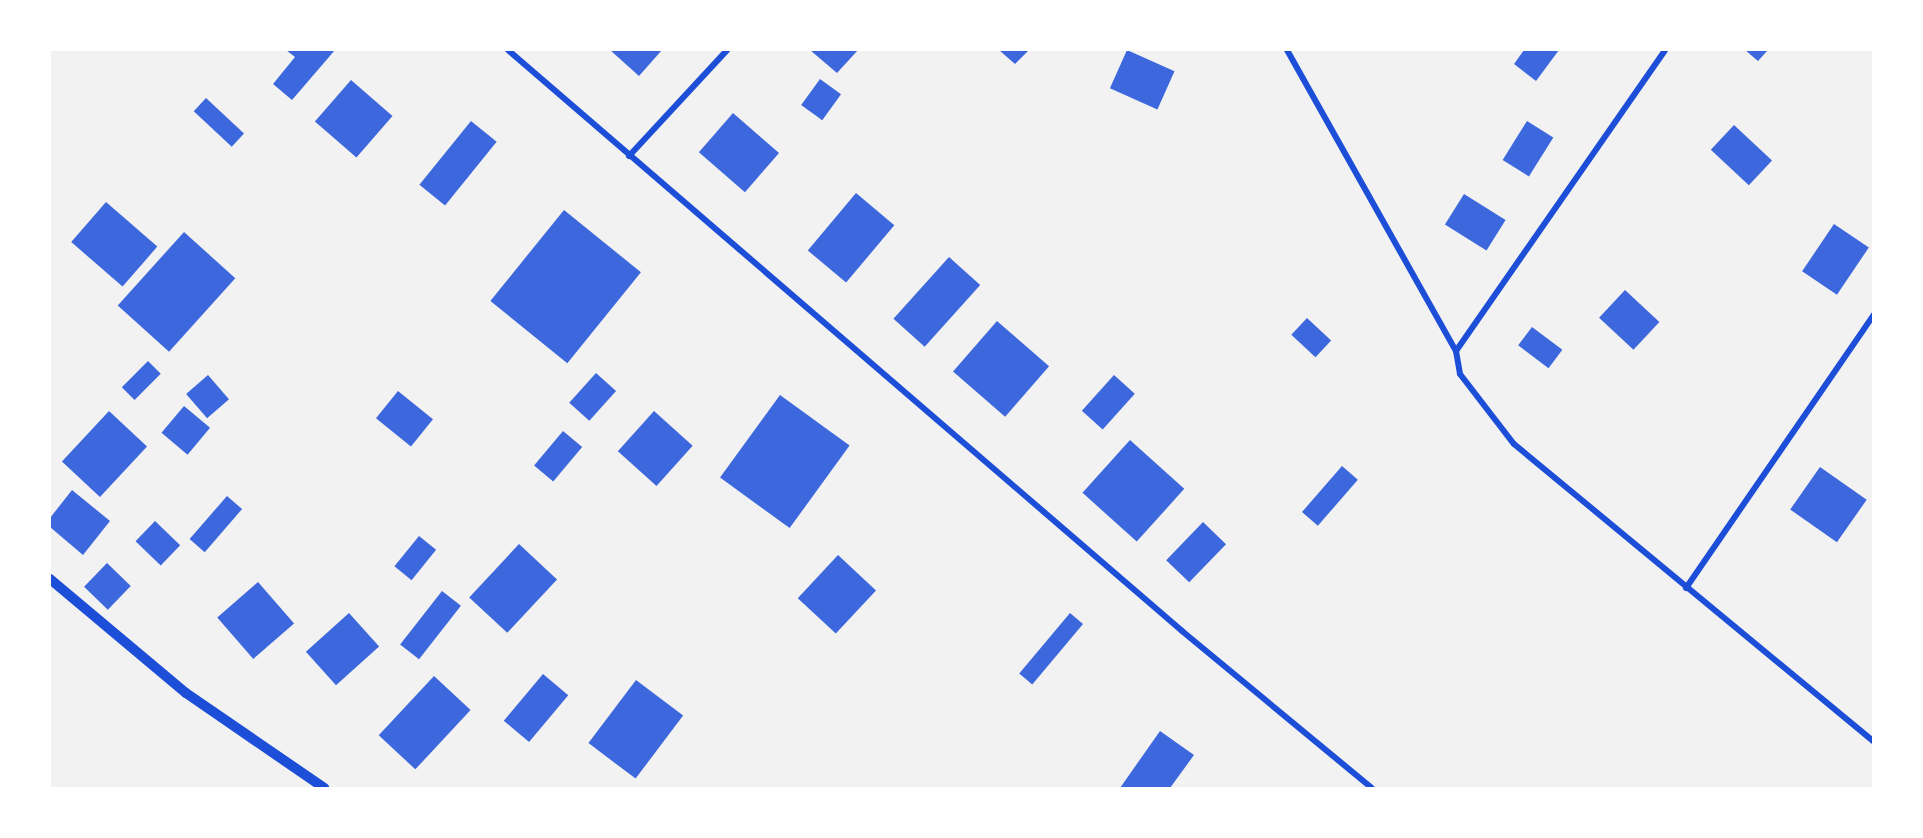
<!DOCTYPE html>
<style>
body{margin:0}
#map{position:relative;width:1923px;height:838px;overflow:hidden;background:#f2f2f2;font-family:Manrope,sans-serif}
div>[style]{position:absolute}
[style*='--x']{left:calc(var(--x)*1px);top:calc(var(--y)*1px);width:calc(var(--w)*1px);rotate:calc(var(--a)*1deg)}
.building>*{inset:0;background:#3d67dc;transform-origin:0 0}
.minor>*{height:6px;margin:-3px;padding:0 3px;transform-origin:3px;border-radius:3px;background:#1d4ed8}
.tertiary>*{height:10px;margin:-5px;padding:0 5px;transform-origin:5px;border-radius:5px;background:#1d4ed8}
span{translate:-50% -50%;white-space:nowrap;text-align:center;line-height:1.15;-webkit-text-stroke:6px #fff;paint-order:stroke}
.frame{position:absolute;inset:0;border:51px solid #fff;pointer-events:none}
</style>
<div id="map">
<div class="building">
<div style="clip-path:polygon(286px 50px,335px 50px,292px 100px,273px 84px,295px 57px)"></div>
<div style="clip-path:polygon(610px 50px,662px 50px,639px 76px)"></div>
<div style="clip-path:polygon(810px 50px,858px 50px,837px 73px)"></div>
<div style="clip-path:polygon(999px 50px,1029px 50px,1015px 64px)"></div>
<div style="left:1127px;top:50px;width:52px;height:42px;rotate:24deg"></div>
<div style="clip-path:polygon(1524px 50px,1559px 50px,1536px 81px,1514px 64px)"></div>
<div style="clip-path:polygon(1745px 50px,1768px 50px,1758px 61px)"></div>
<div style="left:820px;top:79px;width:26px;height:32px;rotate:36deg"></div>
<div style="left:351px;top:80px;width:55px;height:55px;rotate:41deg"></div>
<div style="left:206px;top:98px;width:52px;height:18px;rotate:43deg"></div>
<div style="left:733px;top:113px;width:61px;height:52px;rotate:41deg"></div>
<div style="left:471px;top:121px;width:33px;height:82px;rotate:39deg"></div>
<div style="left:1527px;top:121px;width:31px;height:46px;rotate:32deg"></div>
<div style="left:1734px;top:125px;width:52px;height:34px;rotate:43deg"></div>
<div style="left:856px;top:193px;width:50px;height:75px;rotate:40deg"></div>
<div style="left:1464px;top:194px;width:49px;height:36px;rotate:32deg"></div>
<div style="left:106px;top:202px;width:68px;height:53px;rotate:41deg"></div>
<div style="left:564px;top:210px;width:99px;height:117px;rotate:39deg"></div>
<div style="left:1834px;top:224px;width:42px;height:57px;rotate:34deg"></div>
<div style="left:184px;top:232px;width:69px;height:99px;rotate:42deg"></div>
<div style="left:949px;top:257px;width:42px;height:83px;rotate:42deg"></div>
<div style="left:1625px;top:290px;width:47px;height:38px;rotate:43deg"></div>
<div style="left:1307px;top:318px;width:33px;height:23px;rotate:43deg"></div>
<div style="left:997px;top:321px;width:69px;height:67px;rotate:41deg"></div>
<div style="left:1532px;top:327px;width:38px;height:23px;rotate:37deg"></div>
<div style="left:148px;top:361px;width:18px;height:37px;rotate:45deg"></div>
<div style="left:596px;top:373px;width:27px;height:40px;rotate:42deg"></div>
<div style="left:208px;top:375px;width:32px;height:29px;rotate:49deg"></div>
<div style="left:1114px;top:375px;width:28px;height:48px;rotate:42deg"></div>
<div style="left:398px;top:391px;width:45px;height:35px;rotate:39deg"></div>
<div style="left:780px;top:395px;width:86px;height:102px;rotate:36deg"></div>
<div style="left:184px;top:406px;width:34px;height:35px;rotate:40deg"></div>
<div style="left:109px;top:411px;width:52px;height:69px;rotate:43deg"></div>
<div style="left:654px;top:411px;width:52px;height:54px;rotate:42deg"></div>
<div style="left:563px;top:431px;width:25px;height:45px;rotate:40deg"></div>
<div style="left:1130px;top:440px;width:73px;height:71px;rotate:42deg"></div>
<div style="left:1342px;top:466px;width:21px;height:61px;rotate:41deg"></div>
<div style="left:1820px;top:467px;width:57px;height:52px;rotate:35deg"></div>
<div style="clip-path:polygon(72px 490px,110px 521px,83px 555px,50px 527px,50px 518px)"></div>
<div style="left:227px;top:496px;width:20px;height:57px;rotate:41deg"></div>
<div style="left:155px;top:521px;width:35px;height:28px;rotate:44deg"></div>
<div style="left:1203px;top:522px;width:32px;height:53px;rotate:44deg"></div>
<div style="left:419px;top:536px;width:22px;height:39px;rotate:39deg"></div>
<div style="left:519px;top:544px;width:52px;height:73px;rotate:43deg"></div>
<div style="left:838px;top:555px;width:52px;height:59px;rotate:43deg"></div>
<div style="left:107px;top:563px;width:33px;height:33px;rotate:44deg"></div>
<div style="left:258px;top:582px;width:55px;height:54px;rotate:49deg"></div>
<div style="left:442px;top:591px;width:24px;height:68px;rotate:38deg"></div>
<div style="left:349px;top:613px;width:45px;height:58px;rotate:48deg"></div>
<div style="left:1070px;top:613px;width:17px;height:79px;rotate:40deg"></div>
<div style="left:543px;top:674px;width:33px;height:61px;rotate:40deg"></div>
<div style="left:434px;top:676px;width:50px;height:81px;rotate:43deg"></div>
<div style="left:636px;top:680px;width:59px;height:79px;rotate:37deg"></div>
<div style="clip-path:polygon(1160px 731px,1194px 755px,1170px 788px,1120px 788px)"></div>
</div>
<div class="minor">
<div style="--x:508;--y:50;--w:890;--a:40.76"></div>
<div style="--x:1182;--y:631;--w:246;--a:39.6"></div>
<div style="--x:1287;--y:50;--w:345;--a:60.7"></div>
<div style="--x:1456;--y:351;--w:23;--a:80"></div>
<div style="--x:1460;--y:374;--w:88;--a:52.4"></div>
<div style="--x:1514;--y:444;--w:467;--a:39.6"></div>
<div style="--x:629;--y:156;--w:144;--a:-47.2"></div>
<div style="--x:1456;--y:351;--w:366;--a:-55.2"></div>
<div style="--x:1686;--y:588;--w:332;--a:-55.5"></div>
</div>
<div class="tertiary">
<div style="--x:50;--y:579;--w:177;--a:40"></div>
<div style="--x:186;--y:693;--w:168;--a:34.5"></div>
</div>
<div class="frame"></div>
</div>
